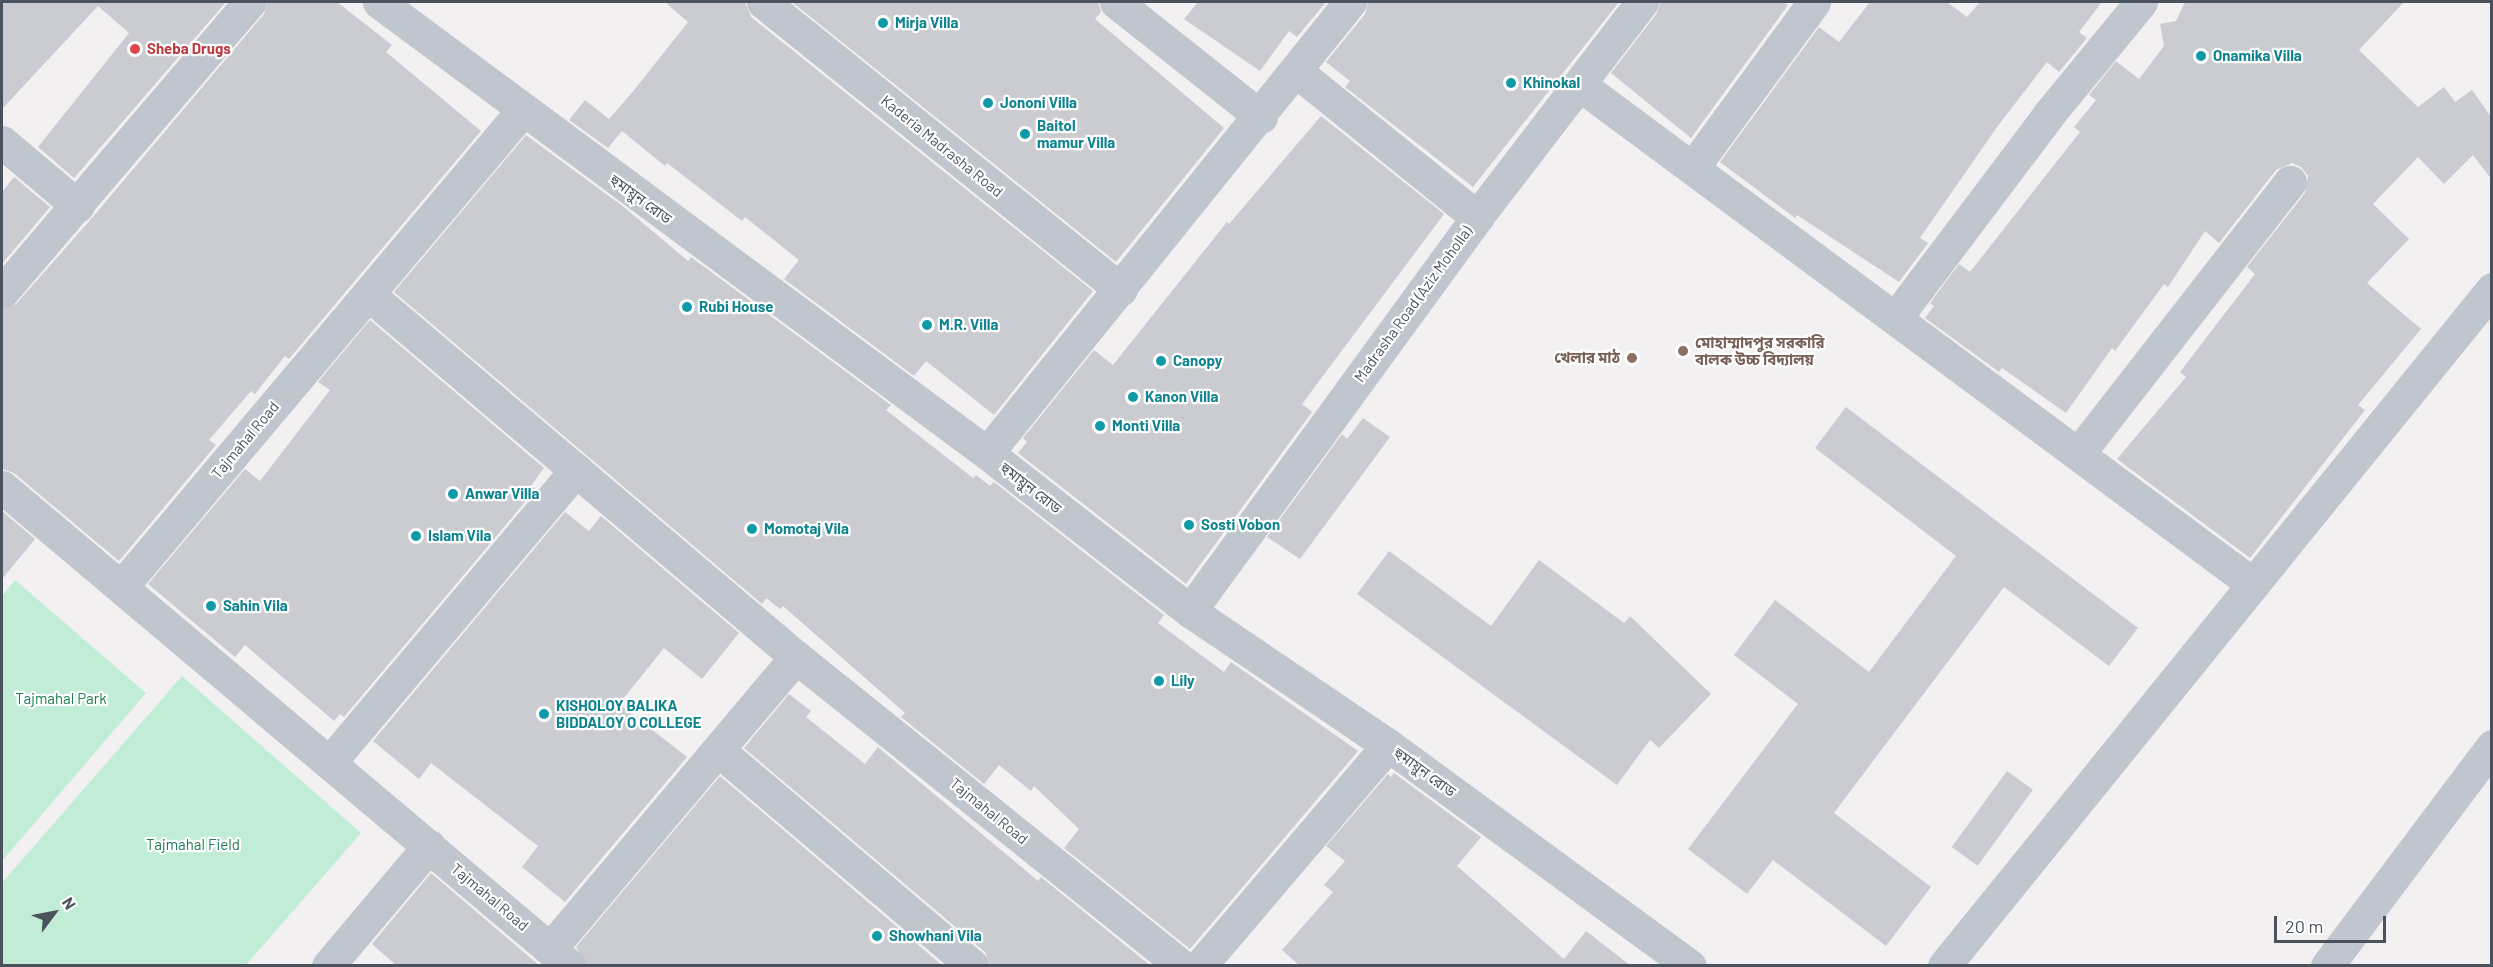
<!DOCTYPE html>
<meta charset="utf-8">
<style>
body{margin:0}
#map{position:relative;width:2493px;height:967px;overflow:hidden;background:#f2f0f0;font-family:Barlow,"Noto Sans Bengali",sans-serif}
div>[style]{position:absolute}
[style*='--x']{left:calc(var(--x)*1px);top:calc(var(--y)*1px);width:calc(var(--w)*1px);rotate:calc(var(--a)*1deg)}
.green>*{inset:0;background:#c1edd6}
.building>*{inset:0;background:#caccd2;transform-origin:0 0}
.minor>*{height:33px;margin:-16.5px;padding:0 16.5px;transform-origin:16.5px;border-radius:16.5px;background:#bfc6ce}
.dots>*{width:16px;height:16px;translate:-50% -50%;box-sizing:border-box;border:3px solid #fff;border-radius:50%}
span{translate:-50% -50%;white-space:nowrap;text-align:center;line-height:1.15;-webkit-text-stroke:4.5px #fff;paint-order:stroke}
.culture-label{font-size:15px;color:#0d838f;font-weight:700}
.left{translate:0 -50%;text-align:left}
.health-label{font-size:15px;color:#be3a42;font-weight:700}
.street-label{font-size:15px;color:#49525d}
.education-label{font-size:15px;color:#785e54;font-weight:700}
.right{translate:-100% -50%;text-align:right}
.park-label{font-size:15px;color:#1c7c54}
.frame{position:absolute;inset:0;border:3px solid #49525d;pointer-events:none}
.north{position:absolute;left:24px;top:883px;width:60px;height:60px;-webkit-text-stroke:4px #fff;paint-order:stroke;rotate:58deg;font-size:16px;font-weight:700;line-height:24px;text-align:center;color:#49525d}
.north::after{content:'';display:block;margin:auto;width:21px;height:27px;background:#49525d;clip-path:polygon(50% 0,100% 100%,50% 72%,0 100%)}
.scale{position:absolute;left:2274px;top:916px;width:112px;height:27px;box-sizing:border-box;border:3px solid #49525d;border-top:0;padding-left:8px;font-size:18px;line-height:21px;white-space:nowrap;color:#49525d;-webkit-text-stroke:4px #fff;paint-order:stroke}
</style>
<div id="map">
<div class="green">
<div style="clip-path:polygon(15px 580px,146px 693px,2px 861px,2px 596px)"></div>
<div style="clip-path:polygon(182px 676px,361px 833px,246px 965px,2px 965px,2px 883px)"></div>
</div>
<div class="building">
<div style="clip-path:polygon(2px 2px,226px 2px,74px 178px,38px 147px,129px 33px,98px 6px,2px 109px)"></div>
<div style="clip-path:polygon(268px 2px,337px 2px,392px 45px,386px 52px,481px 131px,289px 359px,285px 356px,255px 394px,251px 391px,209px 440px,216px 445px,119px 561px,14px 473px,2px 469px,2px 310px,16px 304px,92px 218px,264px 14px)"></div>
<div style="clip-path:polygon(665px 2px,745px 2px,751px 17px,1093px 291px,994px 415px,926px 361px,914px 376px,784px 279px,799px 260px,745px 217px,742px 221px,667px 163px,665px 166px,622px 131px,608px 148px,569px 120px,585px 100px,609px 119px,635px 89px,688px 22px)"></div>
<div style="clip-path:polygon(792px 2px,1098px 2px,1101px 12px,1095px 19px,1224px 128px,1116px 262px)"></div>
<div style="clip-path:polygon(1198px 2px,1326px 2px,1297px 37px,1289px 31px,1260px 71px,1184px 19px)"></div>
<div style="clip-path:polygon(1368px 2px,1619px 2px,1473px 187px,1345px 87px,1350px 81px,1326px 62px,1365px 14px)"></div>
<div style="clip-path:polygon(1660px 2px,1783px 2px,1788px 5px,1691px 138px,1611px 73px,1657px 13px)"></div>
<div style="clip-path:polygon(1870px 2px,1947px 2px,1967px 17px,1980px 2px,2102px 2px,2079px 32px,2087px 38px,2059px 72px,2047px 62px,1997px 127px,1920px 238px,1928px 243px,1899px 282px,1797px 215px,1795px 218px,1720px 162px,1819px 27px,1839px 42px)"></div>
<div style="clip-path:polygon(2185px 2px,2404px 2px,2359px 50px,2418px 107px,2444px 87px,2455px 102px,2472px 90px,2492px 118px,2492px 180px,2473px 155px,2444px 184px,2418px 157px,2373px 204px,2409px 239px,2367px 283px,2421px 329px,2358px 405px,2365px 410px,2250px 558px,2117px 459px,2186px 377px,2180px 372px,2255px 274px,2247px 267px,2305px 193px,2308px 176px,2301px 167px,2292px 163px,2276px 170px,2219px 243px,2205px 231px,2168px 287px,2164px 284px,2115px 351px,2112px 348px,2066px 413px,2002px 368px,1999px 372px,1925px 318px,1934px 306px,1930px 303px,1959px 264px,1970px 272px,2080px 132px,2074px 127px,2096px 100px,2089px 95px,2116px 61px,2139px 79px,2164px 46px,2160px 24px,2176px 21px)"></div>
<div style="clip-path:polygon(1321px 116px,1444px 214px,1302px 404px,1312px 412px,1186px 584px,1018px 453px,1027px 442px,1023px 438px,1094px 350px,1113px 365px,1227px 222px,1229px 224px)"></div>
<div style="clip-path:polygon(526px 135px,625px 208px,688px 261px,691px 257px,891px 405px,886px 410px,973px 478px,976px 475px,990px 486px,994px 482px,1164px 615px,1158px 623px,1224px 672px,1231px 662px,1358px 751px,1190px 949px,1064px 848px,1079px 829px,1034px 786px,1031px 791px,999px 765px,984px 784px,901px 717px,905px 713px,783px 606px,780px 609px,766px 598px,762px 604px,394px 292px)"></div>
<div style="clip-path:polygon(14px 177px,50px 207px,2px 264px,2px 192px)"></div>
<div style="clip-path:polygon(370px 320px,544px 468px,531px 486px,536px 489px,344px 717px,340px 714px,334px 721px,245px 645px,235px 657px,148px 584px,245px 469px,260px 481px,330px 390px,318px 382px)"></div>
<div style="clip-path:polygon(1846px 407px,2138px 628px,2109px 666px,2004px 587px,1834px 813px,1931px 887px,1886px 946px,1773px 860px,1747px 894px,1688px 849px,1798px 704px,1734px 655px,1775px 600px,1869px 672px,1956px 556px,1815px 448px)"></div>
<div style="clip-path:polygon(1363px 418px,1390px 437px,1300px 559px,1267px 537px,1342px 434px,1347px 439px)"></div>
<div style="clip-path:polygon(2px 511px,35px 539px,2px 579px)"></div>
<div style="clip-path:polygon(565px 512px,589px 531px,601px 516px,739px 633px,702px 679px,664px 648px,619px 704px,687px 757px,565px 902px,522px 867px,538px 846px,431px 763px,419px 779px,373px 741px)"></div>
<div style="clip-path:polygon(1389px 551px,1491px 626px,1539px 560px,1624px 623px,1630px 616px,1711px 694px,1659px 748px,1650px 740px,1617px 785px,1357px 594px)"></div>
<div style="clip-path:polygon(789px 694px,811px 711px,806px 717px,865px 764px,878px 747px,1038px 881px,1041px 877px,1151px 966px,991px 966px,985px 952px,744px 748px)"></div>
<div style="left:2007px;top:771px;width:32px;height:94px;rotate:36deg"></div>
<div style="clip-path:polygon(1394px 773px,1481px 837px,1457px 866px,1564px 959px,1586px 931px,1631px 966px,1300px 966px,1282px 950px,1333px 892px,1324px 885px,1345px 861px,1326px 846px,1388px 774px,1391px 777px)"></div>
<div style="clip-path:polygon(720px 776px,943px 966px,588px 966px,576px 947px)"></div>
<div style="clip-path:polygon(431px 873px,540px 966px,397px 966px,372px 944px)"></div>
</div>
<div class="minor">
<div style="--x:379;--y:2;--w:757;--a:36.57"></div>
<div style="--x:987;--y:453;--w:257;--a:37.9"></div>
<div style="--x:1190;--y:611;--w:239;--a:34.1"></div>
<div style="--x:1388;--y:745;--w:374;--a:36.2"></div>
<div style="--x:763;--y:2;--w:459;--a:38.8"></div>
<div style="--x:1116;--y:2;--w:185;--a:38.4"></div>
<div style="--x:1296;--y:71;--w:233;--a:38.9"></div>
<div style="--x:1580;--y:85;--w:838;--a:36.56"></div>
<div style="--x:2;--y:142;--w:99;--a:40.1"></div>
<div style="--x:1694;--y:166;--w:203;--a:-53.8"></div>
<div style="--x:2;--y:292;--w:382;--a:-49.5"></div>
<div style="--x:368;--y:294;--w:561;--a:40.3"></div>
<div style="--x:796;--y:657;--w:494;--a:38.7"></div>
<div style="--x:1897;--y:316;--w:253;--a:-53"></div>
<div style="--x:2049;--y:114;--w:145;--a:-50.6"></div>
<div style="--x:987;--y:453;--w:579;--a:-51.17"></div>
<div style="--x:2078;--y:454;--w:345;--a:-52.1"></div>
<div style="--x:2;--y:487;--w:743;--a:40.14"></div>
<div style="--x:122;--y:586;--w:621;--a:-49.9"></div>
<div style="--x:1190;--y:611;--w:487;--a:-53.9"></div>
<div style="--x:1477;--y:217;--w:271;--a:-52.5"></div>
<div style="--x:718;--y:750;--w:334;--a:40.3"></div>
<div style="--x:330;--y:762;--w:382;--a:-49.9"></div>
<div style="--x:550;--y:949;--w:382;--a:-49.9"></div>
<div style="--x:328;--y:966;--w:157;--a:-49.9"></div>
<div style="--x:1200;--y:966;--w:290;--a:-49.6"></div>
<div style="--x:1944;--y:966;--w:871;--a:-51.01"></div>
<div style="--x:2327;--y:966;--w:275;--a:-53.1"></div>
</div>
<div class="dots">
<div style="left:883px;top:23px;background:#0f9aa8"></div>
<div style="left:135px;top:49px;background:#e0444e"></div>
<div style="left:2201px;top:56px;background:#0f9aa8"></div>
<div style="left:1511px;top:83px;background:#0f9aa8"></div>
<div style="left:988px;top:103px;background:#0f9aa8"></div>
<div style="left:1025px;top:134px;background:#0f9aa8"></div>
<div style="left:687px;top:307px;background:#0f9aa8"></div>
<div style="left:927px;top:325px;background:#0f9aa8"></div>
<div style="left:1683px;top:351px;background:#8d6e63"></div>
<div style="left:1632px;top:358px;background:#8d6e63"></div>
<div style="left:1161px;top:361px;background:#0f9aa8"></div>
<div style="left:1133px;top:397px;background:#0f9aa8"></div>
<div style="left:1100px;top:426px;background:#0f9aa8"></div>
<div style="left:453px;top:494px;background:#0f9aa8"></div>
<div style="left:1189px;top:525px;background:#0f9aa8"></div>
<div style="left:752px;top:529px;background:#0f9aa8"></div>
<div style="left:416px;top:536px;background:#0f9aa8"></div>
<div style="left:211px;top:606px;background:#0f9aa8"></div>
<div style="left:1159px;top:681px;background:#0f9aa8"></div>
<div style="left:544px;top:714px;background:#0f9aa8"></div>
<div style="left:877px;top:936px;background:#0f9aa8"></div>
</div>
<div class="culture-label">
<span class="left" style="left:895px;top:23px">Mirja Villa</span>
<span class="left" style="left:2213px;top:56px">Onamika Villa</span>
<span class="left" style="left:1523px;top:83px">Khinokal</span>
<span class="left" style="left:1000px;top:103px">Jononi Villa</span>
<span class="left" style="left:1037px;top:134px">Baitol<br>mamur Villa</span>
<span class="left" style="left:699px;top:307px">Rubi House</span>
<span class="left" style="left:939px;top:325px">M.R. Villa</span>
<span class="left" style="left:1173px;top:361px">Canopy</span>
<span class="left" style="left:1145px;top:397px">Kanon Villa</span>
<span class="left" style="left:1112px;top:426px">Monti Villa</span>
<span class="left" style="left:465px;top:494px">Anwar Villa</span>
<span class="left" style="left:1201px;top:525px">Sosti Vobon</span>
<span class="left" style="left:764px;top:529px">Momotaj Vila</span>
<span class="left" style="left:428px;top:536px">Islam Vila</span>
<span class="left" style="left:223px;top:606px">Sahin Vila</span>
<span class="left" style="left:1171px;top:681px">Lily</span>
<span class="left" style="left:556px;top:714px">KISHOLOY BALIKA<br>BIDDALOY O COLLEGE</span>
<span class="left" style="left:889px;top:936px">Showhani Vila</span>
</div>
<div class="health-label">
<span class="left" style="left:147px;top:49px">Sheba Drugs</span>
</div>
<div class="street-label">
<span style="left:942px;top:146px;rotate:39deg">Kaderia Madrasha Road</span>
<span style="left:641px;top:199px;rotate:36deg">হুমায়ুন রোড</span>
<span style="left:1413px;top:304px;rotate:-54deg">Madrasha Road (Aziz Moholla)</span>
<span style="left:245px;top:440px;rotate:-50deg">Tajmahal Road</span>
<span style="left:1031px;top:488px;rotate:38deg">হুমায়ুন রোড</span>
<span style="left:1425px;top:772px;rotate:36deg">হুমায়ুন রোড</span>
<span style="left:989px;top:811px;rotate:39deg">Tajmahal Road</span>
<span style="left:490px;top:897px;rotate:40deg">Tajmahal Road</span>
</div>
<div class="education-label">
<span class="left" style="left:1695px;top:351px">মোহাম্মাদপুর সরকারি<br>বালক উচ্চ বিদ্যালয়</span>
<span class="right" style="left:1620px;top:358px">খেলার মাঠ</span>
</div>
<div class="park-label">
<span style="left:61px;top:699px">Tajmahal Park</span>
<span style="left:193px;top:845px">Tajmahal Field</span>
</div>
<div class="frame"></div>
<div class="north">N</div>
<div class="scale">20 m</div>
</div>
